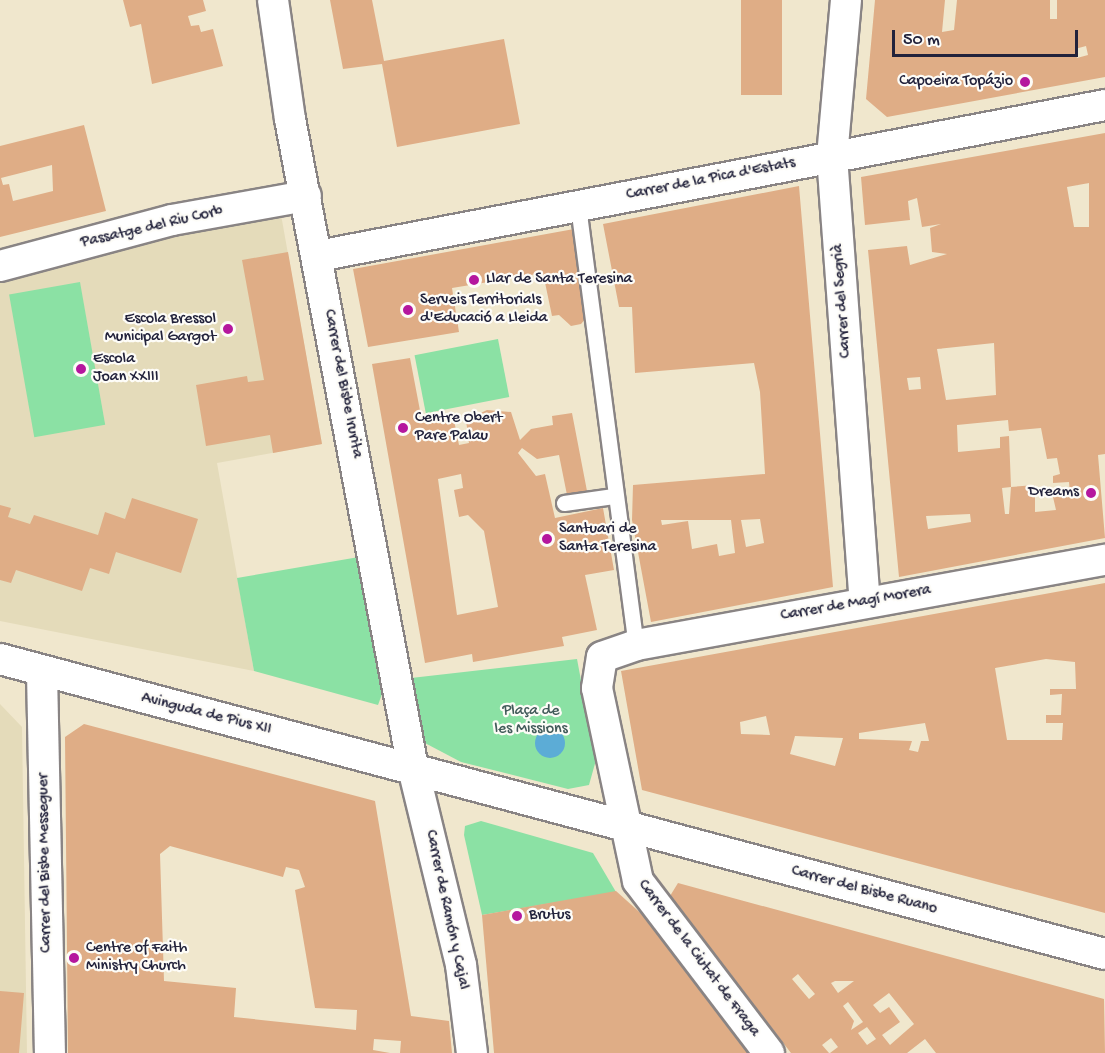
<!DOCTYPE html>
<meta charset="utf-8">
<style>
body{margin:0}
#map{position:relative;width:1105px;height:1053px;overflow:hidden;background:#f0e7cd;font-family:"Gochi Hand",sans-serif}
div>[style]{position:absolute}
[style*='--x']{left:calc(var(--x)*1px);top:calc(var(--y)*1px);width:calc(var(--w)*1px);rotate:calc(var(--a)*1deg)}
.built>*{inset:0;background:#e4dbba}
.green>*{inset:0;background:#8be1a4;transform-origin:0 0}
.water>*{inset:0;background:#5cacd6}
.round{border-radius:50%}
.building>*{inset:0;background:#dfad86;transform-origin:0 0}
.roads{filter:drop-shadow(2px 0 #898484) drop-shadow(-2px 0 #898484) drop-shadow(0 2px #898484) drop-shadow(0 -2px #898484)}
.lane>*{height:15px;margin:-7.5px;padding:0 7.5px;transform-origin:7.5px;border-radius:7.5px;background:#fff}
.street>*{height:30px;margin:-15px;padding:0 15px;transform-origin:15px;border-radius:15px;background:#fff}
.dots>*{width:16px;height:16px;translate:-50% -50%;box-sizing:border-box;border:3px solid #fdfcf7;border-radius:50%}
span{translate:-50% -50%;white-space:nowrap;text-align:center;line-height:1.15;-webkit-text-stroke:4.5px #fdfcf7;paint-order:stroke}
.poi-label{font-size:16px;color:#22223b}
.right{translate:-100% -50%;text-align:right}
.left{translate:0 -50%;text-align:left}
.street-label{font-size:16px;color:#22223b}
.park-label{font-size:16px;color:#425b5a}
.scale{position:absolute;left:892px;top:30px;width:186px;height:27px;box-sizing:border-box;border:3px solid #22223b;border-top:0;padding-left:8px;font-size:18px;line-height:21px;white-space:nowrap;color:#22223b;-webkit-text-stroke:4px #fdfcf7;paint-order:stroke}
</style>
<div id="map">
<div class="built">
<div style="clip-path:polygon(280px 209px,322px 444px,217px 463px,254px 671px,0 621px,0 275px)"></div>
<div style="clip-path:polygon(0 704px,22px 727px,27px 1053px,0 1053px)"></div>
</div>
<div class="green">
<div style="left:80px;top:282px;width:145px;height:72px;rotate:80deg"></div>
<div style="left:498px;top:339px;width:59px;height:85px;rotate:79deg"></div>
<div style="clip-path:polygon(359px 557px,385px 686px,378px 705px,254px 671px,237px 578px)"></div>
<div style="clip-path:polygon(577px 659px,596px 760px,589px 785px,568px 789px,461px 762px,423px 742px,411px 678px)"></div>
<div style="clip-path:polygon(481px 821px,593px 853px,616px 892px,482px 915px,464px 835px,465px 826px)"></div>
</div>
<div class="water">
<div class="round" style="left:535px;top:728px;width:30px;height:30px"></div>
</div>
<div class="building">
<div style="clip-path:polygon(123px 0,203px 0,206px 11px,188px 16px,191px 26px,199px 25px,201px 32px,213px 29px,223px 66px,152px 84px,141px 24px,130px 27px)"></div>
<div style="clip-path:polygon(330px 0,372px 0,384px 61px,504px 39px,520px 124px,397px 147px,382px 64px,343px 69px)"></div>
<div style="left:741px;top:0;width:41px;height:95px"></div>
<div style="clip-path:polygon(evenodd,875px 0,945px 0,942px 32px,954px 30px,957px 0,1050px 0,1050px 19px,1057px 19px,1057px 0,1105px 0,1105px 77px,887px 117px,866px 99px,875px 0,1086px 46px,1088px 55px,1077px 58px,1075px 49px,1086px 46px)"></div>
<div style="clip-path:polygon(evenodd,84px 125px,106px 211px,0 237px,0 146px,84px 125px,52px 165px,53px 191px,13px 201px,9px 184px,3px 185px,1px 178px,52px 165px)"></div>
<div style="clip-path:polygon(evenodd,1105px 133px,1105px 454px,1098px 455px,1105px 538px,899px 577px,868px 250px,907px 246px,910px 265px,947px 254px,932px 252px,930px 228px,941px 224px,922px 227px,917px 198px,908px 201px,910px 220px,865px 225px,861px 177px,1105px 133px,1089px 183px,1089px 227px,1074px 227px,1067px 187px,1089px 183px,1105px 133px,994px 343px,996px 395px,946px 400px,937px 349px,994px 343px,1105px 133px,920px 377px,921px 389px,909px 390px,907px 378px,920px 377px,1105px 133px,1008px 420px,1009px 431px,1041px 428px,1047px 459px,1057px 458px,1060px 474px,1053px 476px,1053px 483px,1069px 482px,1070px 495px,1053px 497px,1056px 510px,1035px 512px,1035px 485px,1011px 487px,1009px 514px,1005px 514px,1002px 488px,1011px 487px,1009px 436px,1000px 437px,1000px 448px,958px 452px,957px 425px,1008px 420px,1105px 133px,970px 514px,971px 522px,928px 529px,926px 516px,970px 514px)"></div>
<div style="clip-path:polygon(evenodd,799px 186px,833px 587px,651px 622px,632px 520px,633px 485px,765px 474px,760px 392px,754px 363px,635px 373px,632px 307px,619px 307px,603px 224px,799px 186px,760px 519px,764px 543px,746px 547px,741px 520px,760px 519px,799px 186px,661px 520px,731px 520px,735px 553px,719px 556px,717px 544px,692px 549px,688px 521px,662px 525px,661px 520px)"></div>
<div style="clip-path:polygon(574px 229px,586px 318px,581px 324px,571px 326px,559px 315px,552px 316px,543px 273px,452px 288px,459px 332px,368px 347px,353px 269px)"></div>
<div style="clip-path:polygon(288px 252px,322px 444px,273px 453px,270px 435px,206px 446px,196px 385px,247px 376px,248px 382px,264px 380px,242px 260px)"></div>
<div style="clip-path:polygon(evenodd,410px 358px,422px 421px,453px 415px,459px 445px,469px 443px,466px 420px,487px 410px,511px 412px,520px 440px,531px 429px,553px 425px,552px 416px,572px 413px,587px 491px,567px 495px,559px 455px,537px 459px,522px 448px,518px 453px,536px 476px,545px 474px,555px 518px,603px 508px,614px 570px,585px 575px,597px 630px,562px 637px,564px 646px,473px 662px,472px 654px,425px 663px,372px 364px,410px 358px,461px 474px,463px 488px,454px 490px,459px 517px,468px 515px,484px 531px,498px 607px,457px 615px,438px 479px,461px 474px)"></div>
<div style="clip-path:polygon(132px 498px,198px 519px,181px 573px,116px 552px,109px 574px,90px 568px,82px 591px,16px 570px,11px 583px,0 580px,0 505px,11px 508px,8px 517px,30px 524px,34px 515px,98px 535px,105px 512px,125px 519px)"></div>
<div style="clip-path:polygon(evenodd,1105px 583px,1105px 913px,642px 790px,621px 671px,1105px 583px,1046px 659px,1075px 662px,1076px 689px,1050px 689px,1050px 695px,1062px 694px,1061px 715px,1046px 715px,1046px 723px,1063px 723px,1062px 740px,1007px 740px,995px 668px,1046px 659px,1105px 583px,766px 716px,770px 735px,741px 734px,740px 722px,766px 716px,1105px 583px,925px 723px,929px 741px,921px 741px,918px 752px,909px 750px,912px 741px,859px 739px,859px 733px,925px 723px,1105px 583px,795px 736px,843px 738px,835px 766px,790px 754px,795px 736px)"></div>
<div style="clip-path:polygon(evenodd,84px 724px,375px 801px,411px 1016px,449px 1021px,452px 1053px,400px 1053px,401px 1041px,374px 1039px,373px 1050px,390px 1053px,68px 1053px,65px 737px,84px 724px,170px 846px,283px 877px,286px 867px,299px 870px,305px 887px,295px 890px,315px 1008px,357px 1010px,356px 1030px,234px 1017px,236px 988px,164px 981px,160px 854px,170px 846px)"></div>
<div style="clip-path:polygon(evenodd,678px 883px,1104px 999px,1105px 1053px,936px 1053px,925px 1039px,907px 1053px,830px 1053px,838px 1047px,831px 1038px,822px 1045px,829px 1053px,791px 1053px,670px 896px,678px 883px,798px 974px,815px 994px,809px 999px,792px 979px,798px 974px,678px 883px,835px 981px,854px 981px,838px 993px,831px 983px,835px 981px,678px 883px,889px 993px,914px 1024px,890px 1045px,882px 1035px,900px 1022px,889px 1007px,880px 1013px,873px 1005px,889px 993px,678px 883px,848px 1002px,863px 1022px,851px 1030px,854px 1021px,843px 1006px,848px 1002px,678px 883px,867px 1027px,876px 1039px,867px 1045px,858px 1033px,867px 1027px)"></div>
<div style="clip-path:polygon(616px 891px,656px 927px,752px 1053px,494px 1053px,482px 915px)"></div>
<div style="clip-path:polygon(0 991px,24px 993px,19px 1053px,0 1053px)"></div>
</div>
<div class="roads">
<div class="lane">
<div style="--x:578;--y:206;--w:443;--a:82.5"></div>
<div style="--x:564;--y:503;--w:50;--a:-8"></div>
</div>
<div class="street">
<div style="--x:273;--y:0;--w:120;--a:81.9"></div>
<div style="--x:290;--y:119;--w:661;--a:79.27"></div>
<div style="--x:413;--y:768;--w:203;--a:76.3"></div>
<div style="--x:461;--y:965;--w:89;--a:82.9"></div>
<div style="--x:846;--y:0;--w:157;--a:95.1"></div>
<div style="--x:832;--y:156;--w:447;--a:85.8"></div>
<div style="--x:318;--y:256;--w:801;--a:-10.86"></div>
<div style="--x:0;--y:266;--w:178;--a:-15"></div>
<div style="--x:172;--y:220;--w:136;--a:-10.2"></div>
<div style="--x:0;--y:659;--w:1144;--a:14.95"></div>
<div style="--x:42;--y:673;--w:380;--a:88.8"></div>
<div style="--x:769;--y:1053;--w:216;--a:-127.3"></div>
<div style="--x:638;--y:881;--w:197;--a:-102"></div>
<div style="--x:597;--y:688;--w:31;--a:-81"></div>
<div style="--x:602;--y:657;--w:36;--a:-19"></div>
<div style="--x:636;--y:645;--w:477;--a:-10.3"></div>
</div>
</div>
<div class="dots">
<div style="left:1025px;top:82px;background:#b5179e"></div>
<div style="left:474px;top:280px;background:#b5179e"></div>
<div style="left:408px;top:310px;background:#b5179e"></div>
<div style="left:228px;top:329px;background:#b5179e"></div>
<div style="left:81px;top:369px;background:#b5179e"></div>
<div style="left:403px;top:428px;background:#b5179e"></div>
<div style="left:1091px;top:493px;background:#b5179e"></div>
<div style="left:547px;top:539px;background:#b5179e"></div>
<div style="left:517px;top:916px;background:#b5179e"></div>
<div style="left:74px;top:958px;background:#b5179e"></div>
</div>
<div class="poi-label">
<span class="right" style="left:1013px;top:82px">Capoeira Topázio</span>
<span class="left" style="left:486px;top:280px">Llar de Santa Teresina</span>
<span class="left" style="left:420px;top:310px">Serveis Territorials<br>d'Educació a Lleida</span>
<span class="right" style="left:216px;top:329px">Escola Bressol<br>Municipal Gargot</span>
<span class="left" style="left:93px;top:369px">Escola<br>Joan XXIII</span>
<span class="left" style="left:415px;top:428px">Centre Obert<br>Pare Palau</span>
<span class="right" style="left:1079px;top:493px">Dreams</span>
<span class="left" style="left:559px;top:539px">Santuari de<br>Santa Teresina</span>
<span class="left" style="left:529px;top:916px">Brutus</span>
<span class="left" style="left:86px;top:958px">Centre of Faith<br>Ministry Church</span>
</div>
<div class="street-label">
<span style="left:711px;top:180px;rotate:-11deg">Carrer de la Pica d'Estats</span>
<span style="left:152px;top:228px;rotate:-13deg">Passatge del Riu Corb</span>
<span style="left:843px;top:301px;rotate:-94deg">Carrer del Segrià</span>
<span style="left:342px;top:384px;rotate:79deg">Carrer del Bisbe Irurita</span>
<span style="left:856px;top:604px;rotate:-10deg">Carrer de Magí Morera</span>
<span style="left:206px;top:715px;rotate:14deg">Avinguda de Pius XII</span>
<span style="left:46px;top:863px;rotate:-91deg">Carrer del Bisbe Messeguer</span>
<span style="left:864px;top:891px;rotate:15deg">Carrer del Bisbe Ruano</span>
<span style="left:446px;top:910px;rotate:78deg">Carrer de Ramón y Cajal</span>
<span style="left:698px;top:959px;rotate:53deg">Carrer de la Ciutat de Fraga</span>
</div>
<div class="park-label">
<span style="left:531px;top:721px">Plaça de<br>les Missions</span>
</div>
<div class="scale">50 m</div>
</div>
